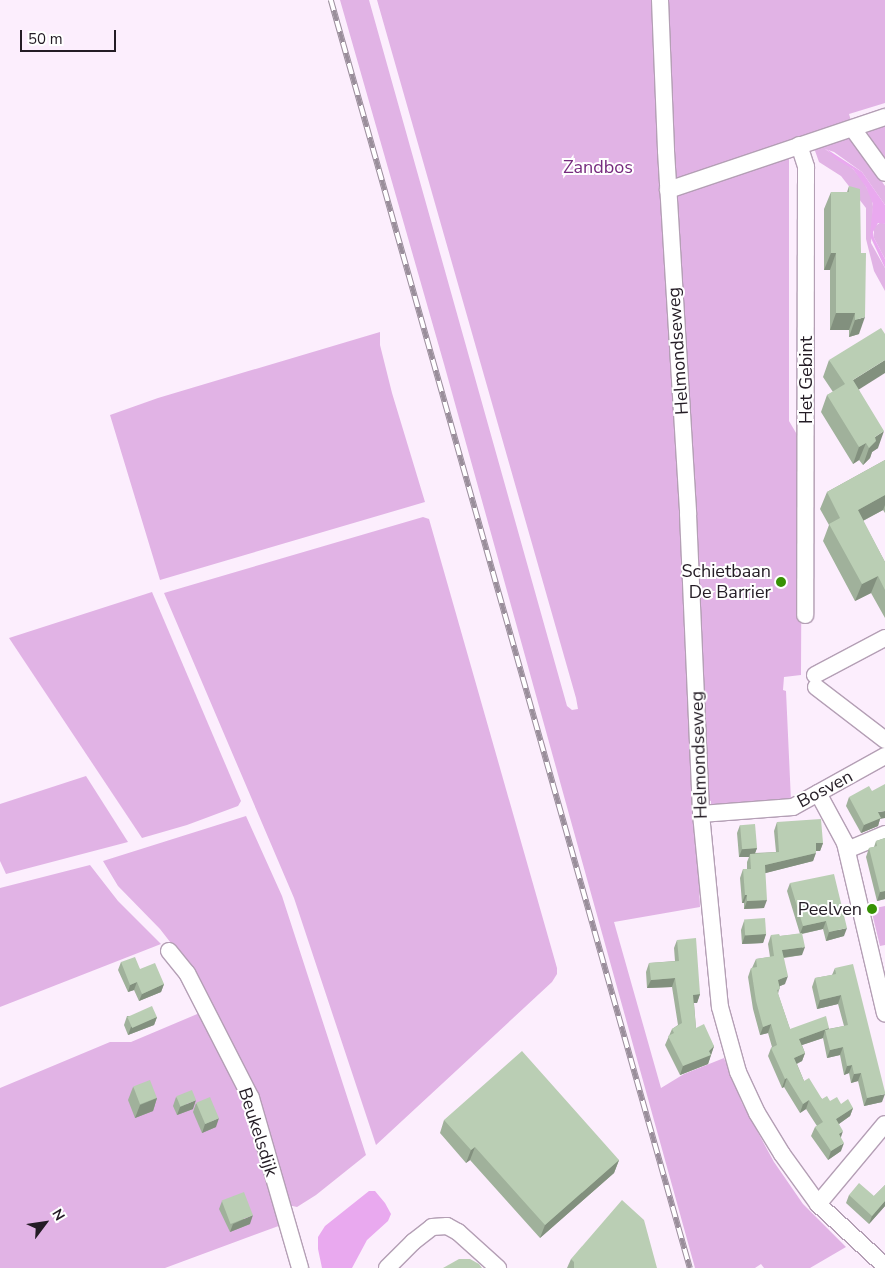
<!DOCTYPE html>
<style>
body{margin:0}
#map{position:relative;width:885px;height:1268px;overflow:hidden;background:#fceefd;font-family:"Nunito Sans",sans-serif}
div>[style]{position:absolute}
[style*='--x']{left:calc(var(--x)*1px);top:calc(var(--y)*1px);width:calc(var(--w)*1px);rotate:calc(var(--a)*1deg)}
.green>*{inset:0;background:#e1b3e5}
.water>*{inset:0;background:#e9a9ef}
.roads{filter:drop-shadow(1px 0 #b49fb5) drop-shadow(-1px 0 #b49fb5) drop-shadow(0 1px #b49fb5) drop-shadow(0 -1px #b49fb5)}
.minor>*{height:16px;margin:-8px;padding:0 8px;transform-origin:8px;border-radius:8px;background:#fff}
.rail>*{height:5.5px;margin-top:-2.75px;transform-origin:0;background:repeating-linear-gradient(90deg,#fff 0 11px,#9a8e9b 0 22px);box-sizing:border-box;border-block:1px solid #9a8e9b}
.wall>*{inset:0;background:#a0b19b}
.shaded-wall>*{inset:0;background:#82907e}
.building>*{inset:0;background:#baceb4;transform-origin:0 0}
.dots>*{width:14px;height:14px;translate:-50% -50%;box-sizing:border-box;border:2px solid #fff;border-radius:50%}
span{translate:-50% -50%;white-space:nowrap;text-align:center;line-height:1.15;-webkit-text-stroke:4px #fff;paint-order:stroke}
.park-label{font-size:18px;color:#762b7e}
.street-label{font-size:18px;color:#241c25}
.poi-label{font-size:18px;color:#241c25}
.right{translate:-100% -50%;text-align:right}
.north{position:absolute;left:20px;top:1198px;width:50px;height:50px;-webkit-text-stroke:4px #fff;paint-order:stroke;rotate:59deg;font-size:14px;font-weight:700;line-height:20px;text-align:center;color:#241c25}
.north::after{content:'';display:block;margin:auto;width:18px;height:22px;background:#241c25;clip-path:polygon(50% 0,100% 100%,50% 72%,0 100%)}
.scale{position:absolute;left:20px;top:30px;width:96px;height:22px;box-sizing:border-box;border:2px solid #241c25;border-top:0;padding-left:6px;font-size:15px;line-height:18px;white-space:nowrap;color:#241c25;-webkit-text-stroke:4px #fff;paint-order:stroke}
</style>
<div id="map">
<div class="green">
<div style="clip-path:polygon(340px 0,369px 0,567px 706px,572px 710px,578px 709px,576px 698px,377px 0,885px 0,885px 103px,849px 114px,852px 124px,789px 156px,789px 421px,802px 443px,801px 675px,784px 677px,783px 690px,786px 691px,791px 801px,711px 808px,711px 801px,695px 797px,700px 907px,614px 922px,661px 1088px,684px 1074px,724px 1058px,742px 1103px,774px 1162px,803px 1204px,846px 1247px,810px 1268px,764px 1268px,761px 1264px,755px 1268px,695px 1268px,444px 364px)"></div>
<div style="clip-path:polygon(885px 126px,885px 164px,869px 144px,868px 131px)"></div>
<div style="clip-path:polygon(846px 138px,854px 141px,885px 186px,885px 205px,862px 172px,834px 152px,825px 149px,853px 169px,863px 181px,872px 198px,873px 207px,871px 243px,885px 268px,885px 291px,874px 271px,866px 239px,866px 208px,841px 176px,819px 162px,814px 148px)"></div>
<div style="clip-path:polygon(881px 222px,885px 224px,885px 259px,874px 238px,874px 227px)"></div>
<div style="clip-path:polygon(380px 332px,380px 345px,392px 393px,425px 502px,160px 580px,110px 415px,158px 398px)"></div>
<div style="clip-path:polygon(423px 517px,429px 519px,557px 968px,557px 974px,552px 982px,376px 1145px,294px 898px,164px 593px)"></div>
<div style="clip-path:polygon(152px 592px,241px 801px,238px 806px,187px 825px,142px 838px,9px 638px)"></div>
<div style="clip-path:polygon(86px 776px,128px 842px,6px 874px,0 861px,0 804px)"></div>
<div style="clip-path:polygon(246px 816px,282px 896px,366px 1155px,316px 1195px,297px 1207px,288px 1205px,188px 965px,160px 929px,118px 886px,103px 861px)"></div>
<div style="clip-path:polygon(90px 865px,118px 901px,161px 944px,0 1007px,0 888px)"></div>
<div style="clip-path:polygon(885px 906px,885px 945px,880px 946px,871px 909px)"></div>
<div style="clip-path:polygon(202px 1012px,247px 1107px,284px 1224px,165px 1268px,0 1268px,0 1088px,110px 1042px,131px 1042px)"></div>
</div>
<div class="water">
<div style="clip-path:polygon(825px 148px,862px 172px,885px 205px,885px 224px,878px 223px,873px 232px,874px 238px,885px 259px,885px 268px,870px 236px,873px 204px,866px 187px,853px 169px,837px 160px)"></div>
<div style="clip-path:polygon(369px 1191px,375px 1191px,385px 1203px,391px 1214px,388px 1221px,367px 1240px,352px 1268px,322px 1268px,318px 1249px,318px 1237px,325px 1226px)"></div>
</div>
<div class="roads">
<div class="minor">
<div style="--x:660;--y:0;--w:151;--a:87.7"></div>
<div style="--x:666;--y:151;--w:364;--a:86.5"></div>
<div style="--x:688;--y:514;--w:300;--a:87.5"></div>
<div style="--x:701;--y:814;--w:194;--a:84.4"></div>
<div style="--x:720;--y:1007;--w:67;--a:74.5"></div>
<div style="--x:738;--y:1072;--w:45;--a:65.1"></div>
<div style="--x:757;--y:1113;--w:48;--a:58.6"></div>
<div style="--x:782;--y:1154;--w:62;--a:54.2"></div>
<div style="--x:818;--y:1204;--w:91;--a:42.8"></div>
<div style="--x:853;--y:129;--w:54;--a:54"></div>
<div style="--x:799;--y:145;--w:23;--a:72"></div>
<div style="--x:806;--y:167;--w:448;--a:90.1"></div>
<div style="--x:668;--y:190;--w:229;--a:-18.6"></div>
<div style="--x:815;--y:675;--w:79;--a:-27.9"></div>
<div style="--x:816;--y:687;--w:87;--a:37.5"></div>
<div style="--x:818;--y:793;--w:57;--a:61.6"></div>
<div style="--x:845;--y:843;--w:175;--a:76.8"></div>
<div style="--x:701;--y:814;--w:92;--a:-4.4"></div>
<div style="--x:793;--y:807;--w:105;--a:-29"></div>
<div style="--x:847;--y:850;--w:41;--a:-22.8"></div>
<div style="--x:169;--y:951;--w:28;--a:51"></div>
<div style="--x:187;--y:973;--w:140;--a:62.9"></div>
<div style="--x:251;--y:1098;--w:177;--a:73.9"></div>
<div style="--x:818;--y:1204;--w:104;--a:-50.1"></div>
<div style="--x:387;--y:1268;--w:37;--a:-45"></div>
<div style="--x:413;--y:1242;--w:24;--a:-38"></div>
<div style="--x:432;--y:1227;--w:15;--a:-4"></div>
<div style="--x:447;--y:1226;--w:13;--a:29"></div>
<div style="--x:458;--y:1232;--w:54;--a:42"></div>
</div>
</div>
<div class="rail">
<div style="--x:331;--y:0;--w:1318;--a:74.19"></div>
</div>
<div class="wall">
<div style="clip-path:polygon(849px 186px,859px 334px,849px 337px,849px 330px,830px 330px,830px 270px,824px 270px,824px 209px,831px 192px,847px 192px)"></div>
<div style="clip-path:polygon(829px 360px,859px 390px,878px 448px,872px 452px,870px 458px,863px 465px,859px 460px,853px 464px,821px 412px,827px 395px,833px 392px,823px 377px)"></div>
<div style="clip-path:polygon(885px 460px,885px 513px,883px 510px,863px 521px,885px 562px,885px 618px,871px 593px,855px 601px,823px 541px,829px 525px,820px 509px,827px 492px)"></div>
<div style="clip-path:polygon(849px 797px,880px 819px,878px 826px,861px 833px,846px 806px)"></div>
<div style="clip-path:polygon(777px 822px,823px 843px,820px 851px,816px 851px,813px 861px,765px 873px,764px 908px,744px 909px,744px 903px,742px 903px,740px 878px,743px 869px,747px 869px,747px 862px,749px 857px,739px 857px,737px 833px,740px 825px,757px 848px,755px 853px,776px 852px,774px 831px)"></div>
<div style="clip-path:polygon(885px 838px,885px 899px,877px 901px,866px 857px,869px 848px,874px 847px,876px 841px)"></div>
<div style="clip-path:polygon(790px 883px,844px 936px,826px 941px,823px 929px,802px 934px,802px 955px,784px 958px,785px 984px,780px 986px,778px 994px,790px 1029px,829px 1028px,828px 1029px,844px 1026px,838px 1004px,817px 1009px,812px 987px,815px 978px,832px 975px,835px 968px,882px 1102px,864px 1106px,858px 1081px,851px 1083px,849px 1073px,844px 1075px,840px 1055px,827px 1058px,823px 1038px,802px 1045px,805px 1053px,802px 1061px,797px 1064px,804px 1081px,822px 1099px,841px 1104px,853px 1108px,850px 1116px,839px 1124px,841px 1138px,841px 1151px,828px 1160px,811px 1136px,815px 1127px,817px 1126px,806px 1109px,800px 1113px,784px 1087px,782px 1088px,768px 1056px,771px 1048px,772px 1047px,768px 1033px,760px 1035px,753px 1009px,748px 977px,751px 968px,752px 968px,756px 959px,770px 957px,768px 944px,771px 935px,780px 936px,800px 934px,787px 891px)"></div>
<div style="clip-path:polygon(744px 921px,766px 934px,763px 943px,742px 944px,741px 930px)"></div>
<div style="clip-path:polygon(677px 940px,700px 994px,697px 1003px,694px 1003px,696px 1028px,714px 1046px,708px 1064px,680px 1075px,665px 1045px,672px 1029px,678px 1025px,672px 987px,647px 988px,646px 972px,649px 963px,675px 961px,674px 948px)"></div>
<div style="clip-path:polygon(121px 962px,140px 969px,164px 984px,161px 992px,139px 1001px,134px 990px,128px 992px,118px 970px)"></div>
<div style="clip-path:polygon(127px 1016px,157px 1017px,154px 1025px,128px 1035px,124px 1025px)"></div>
<div style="clip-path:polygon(133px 1087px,157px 1098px,153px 1111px,135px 1118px,128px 1100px)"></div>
<div style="clip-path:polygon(176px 1097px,193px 1109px,177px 1115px,173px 1106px)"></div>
<div style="clip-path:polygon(196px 1103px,216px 1127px,202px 1133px,193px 1112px)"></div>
<div style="clip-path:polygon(444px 1120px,619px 1160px,614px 1173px,540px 1238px,470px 1160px,466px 1163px,440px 1133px)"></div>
<div style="clip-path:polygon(885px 1185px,885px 1206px,869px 1224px,846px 1203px,849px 1195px,874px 1196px)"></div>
<div style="clip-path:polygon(222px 1201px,250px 1224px,230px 1232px,219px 1209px)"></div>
<div style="clip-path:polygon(571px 1259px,657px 1268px,567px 1268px)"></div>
</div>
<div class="shaded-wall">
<div style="clip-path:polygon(831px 253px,836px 253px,830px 270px,824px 270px)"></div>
<div style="clip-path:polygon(836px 313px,855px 313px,849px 330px,830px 330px)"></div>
<div style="clip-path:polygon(865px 317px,859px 334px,849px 337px,855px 320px)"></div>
<div style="clip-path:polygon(885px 360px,885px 373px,847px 397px,853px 380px)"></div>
<div style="clip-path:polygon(884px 431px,878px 448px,872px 452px,870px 458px,863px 465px,869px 448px,875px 437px)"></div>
<div style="clip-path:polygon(866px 443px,859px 460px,853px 464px,859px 447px)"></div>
<div style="clip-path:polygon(885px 495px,885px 505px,883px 510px,851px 527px,858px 510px)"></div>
<div style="clip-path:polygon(878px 576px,871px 593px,855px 601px,862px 584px)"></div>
<div style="clip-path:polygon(885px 811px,885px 818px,880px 819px,878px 826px,861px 833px,864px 825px,878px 812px)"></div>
<div style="clip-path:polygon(816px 843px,823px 843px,820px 851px,813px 851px)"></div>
<div style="clip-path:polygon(757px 848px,754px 856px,750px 854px,749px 857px,739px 857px,742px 849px)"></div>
<div style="clip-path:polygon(816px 853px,813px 861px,762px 874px,765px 865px)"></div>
<div style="clip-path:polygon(885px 891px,885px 899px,877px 901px,880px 892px)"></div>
<div style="clip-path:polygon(745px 895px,747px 895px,744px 903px,742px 903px)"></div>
<div style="clip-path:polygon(767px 900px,764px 908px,744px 909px,747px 901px)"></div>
<div style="clip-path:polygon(826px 921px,823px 929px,800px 934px,803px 926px)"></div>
<div style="clip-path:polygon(847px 928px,844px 936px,826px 941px,829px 932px)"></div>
<div style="clip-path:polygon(766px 934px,763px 943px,742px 944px,745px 935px)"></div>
<div style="clip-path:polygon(805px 947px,802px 955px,779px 958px,782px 950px)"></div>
<div style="clip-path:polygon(788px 976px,785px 984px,775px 988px,778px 980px)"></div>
<div style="clip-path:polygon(675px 978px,672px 987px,647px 988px,651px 980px)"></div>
<div style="clip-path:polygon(137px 982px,134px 990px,128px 992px,130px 985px)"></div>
<div style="clip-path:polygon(164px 984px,161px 992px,139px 1001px,142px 994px)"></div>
<div style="clip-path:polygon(700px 994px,697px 1003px,690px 1003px,693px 995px)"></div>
<div style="clip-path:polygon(841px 995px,838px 1004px,817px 1009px,820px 1000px)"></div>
<div style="clip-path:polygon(157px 1017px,154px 1025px,128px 1035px,131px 1027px)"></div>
<div style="clip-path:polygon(771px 1024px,768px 1033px,760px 1035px,763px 1027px)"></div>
<div style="clip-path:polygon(829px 1028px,826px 1034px,825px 1030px,823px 1038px,796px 1047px,799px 1039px)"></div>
<div style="clip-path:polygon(714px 1046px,708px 1064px,680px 1075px,683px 1066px,709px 1051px)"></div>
<div style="clip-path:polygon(843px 1047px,840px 1055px,827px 1058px,830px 1050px)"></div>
<div style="clip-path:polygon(805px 1053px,802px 1061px,791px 1066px,794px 1058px)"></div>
<div style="clip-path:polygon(852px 1065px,849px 1073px,844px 1075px,847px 1066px)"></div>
<div style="clip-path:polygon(861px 1073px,858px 1081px,851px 1083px,854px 1074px)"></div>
<div style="clip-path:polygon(787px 1078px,784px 1087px,782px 1088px,785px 1079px)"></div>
<div style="clip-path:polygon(885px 1094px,882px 1102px,864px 1106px,867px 1098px)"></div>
<div style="clip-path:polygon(157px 1098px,153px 1111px,135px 1118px,140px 1105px)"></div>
<div style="clip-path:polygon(196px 1100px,193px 1109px,177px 1115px,180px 1107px)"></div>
<div style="clip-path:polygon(809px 1100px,806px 1109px,800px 1113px,803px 1104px)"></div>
<div style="clip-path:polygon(853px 1108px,850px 1116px,833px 1128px,836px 1119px)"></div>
<div style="clip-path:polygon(219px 1118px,216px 1127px,202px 1133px,205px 1124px)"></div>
<div style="clip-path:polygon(843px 1131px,840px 1140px,839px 1134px)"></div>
<div style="clip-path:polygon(844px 1143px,841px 1151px,828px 1160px,831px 1151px)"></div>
<div style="clip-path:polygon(475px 1147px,470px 1160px,466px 1163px,471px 1150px)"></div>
<div style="clip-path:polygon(619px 1160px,614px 1173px,540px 1238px,545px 1225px)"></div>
<div style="clip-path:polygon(885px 1201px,885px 1206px,869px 1224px,872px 1216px)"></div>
<div style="clip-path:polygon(253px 1215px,250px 1224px,230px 1232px,233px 1224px)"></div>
</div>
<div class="building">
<div style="clip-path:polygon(849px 186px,860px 189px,861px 253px,866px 253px,865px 317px,855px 320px,855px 313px,836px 313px,836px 253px,831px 253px,831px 192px,849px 192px)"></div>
<div style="clip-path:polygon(881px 328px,885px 334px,885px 360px,853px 380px,884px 431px,875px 437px,876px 441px,869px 448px,866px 443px,859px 447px,827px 395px,845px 384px,829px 360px)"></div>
<div style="clip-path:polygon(885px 460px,885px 495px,858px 510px,885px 562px,885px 590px,878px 576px,862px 584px,829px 524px,840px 518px,827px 492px)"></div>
<div style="clip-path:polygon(885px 784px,885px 811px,878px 812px,881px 818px,864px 825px,849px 797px,869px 786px,872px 791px)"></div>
<div style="clip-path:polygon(821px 819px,823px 843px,816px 843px,816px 853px,765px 865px,767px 900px,747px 901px,747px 895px,745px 895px,743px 869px,751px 869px,750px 854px,779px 852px,777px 822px)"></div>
<div style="left:755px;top:824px;width:24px;height:15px;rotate:85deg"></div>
<div style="clip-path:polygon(885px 838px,885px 891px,880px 892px,869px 848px,877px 846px,876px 841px)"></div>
<div style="clip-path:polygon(834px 874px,847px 928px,829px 932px,826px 921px,803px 926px,790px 883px)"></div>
<div style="left:765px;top:918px;width:16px;height:21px;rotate:86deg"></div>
<div style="clip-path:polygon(802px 933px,805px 947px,782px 950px,788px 976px,778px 980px,780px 989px,777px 990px,790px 1029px,826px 1016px,829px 1028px,799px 1039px,805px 1053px,794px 1058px,804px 1081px,809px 1078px,822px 1099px,827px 1096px,830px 1101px,837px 1097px,841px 1104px,848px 1099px,853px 1108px,836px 1119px,843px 1131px,839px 1134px,844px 1143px,831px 1151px,815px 1127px,823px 1122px,809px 1100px,803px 1104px,787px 1078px,785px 1079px,771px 1048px,777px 1045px,771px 1024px,763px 1027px,756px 1001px,751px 968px,757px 967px,756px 959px,774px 956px,771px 935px,779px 934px,780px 936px)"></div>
<div style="clip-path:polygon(696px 938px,700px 994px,693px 995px,696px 1028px,704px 1024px,714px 1046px,709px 1051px,711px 1055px,683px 1066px,668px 1036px,674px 1033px,672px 1029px,682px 1023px,675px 978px,651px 980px,649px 963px,679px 961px,677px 940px)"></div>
<div style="clip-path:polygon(135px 957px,140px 969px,155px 963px,164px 984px,142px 994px,137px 982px,130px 985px,121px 962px)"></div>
<div style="clip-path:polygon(853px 964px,885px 1092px,885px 1094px,867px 1098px,861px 1073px,854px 1074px,852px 1065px,847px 1066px,843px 1047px,830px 1050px,825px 1030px,848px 1025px,841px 995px,820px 1000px,815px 978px,836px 974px,835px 968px)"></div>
<div style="left:152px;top:1006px;width:12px;height:27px;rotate:66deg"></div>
<div style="clip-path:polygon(522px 1051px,619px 1160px,545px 1225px,475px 1147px,471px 1150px,444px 1120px)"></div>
<div style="left:150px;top:1080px;width:19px;height:18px;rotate:69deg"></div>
<div style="left:192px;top:1090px;width:11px;height:17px;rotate:68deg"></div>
<div style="left:210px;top:1097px;width:23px;height:15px;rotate:67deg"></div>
<div style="clip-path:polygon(859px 1183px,874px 1196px,885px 1185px,885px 1201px,872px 1216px,849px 1195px)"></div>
<div style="left:244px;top:1192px;width:25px;height:24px;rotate:69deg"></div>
<div style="clip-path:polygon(622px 1200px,644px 1220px,657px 1268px,574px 1268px,574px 1262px,571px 1259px)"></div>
<div style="clip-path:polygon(459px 1259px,470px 1259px,479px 1264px,482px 1268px,443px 1268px)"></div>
</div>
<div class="dots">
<div style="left:781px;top:582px;background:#379104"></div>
<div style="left:872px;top:909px;background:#379104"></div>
</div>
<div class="park-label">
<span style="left:598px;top:167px">Zandbos</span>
</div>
<div class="street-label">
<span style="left:678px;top:351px;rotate:-94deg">Helmondseweg</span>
<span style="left:806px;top:380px;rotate:-90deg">Het Gebint</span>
<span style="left:699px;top:755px;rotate:-92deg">Helmondseweg</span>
<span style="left:825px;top:789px;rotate:-28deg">Bosven</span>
<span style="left:258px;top:1132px;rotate:72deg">Beukelsdijk</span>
</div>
<div class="poi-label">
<span class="right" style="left:771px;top:582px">Schietbaan<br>De Barrier</span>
<span class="right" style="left:862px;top:909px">Peelven</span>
</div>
<div class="north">N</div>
<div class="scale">50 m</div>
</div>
